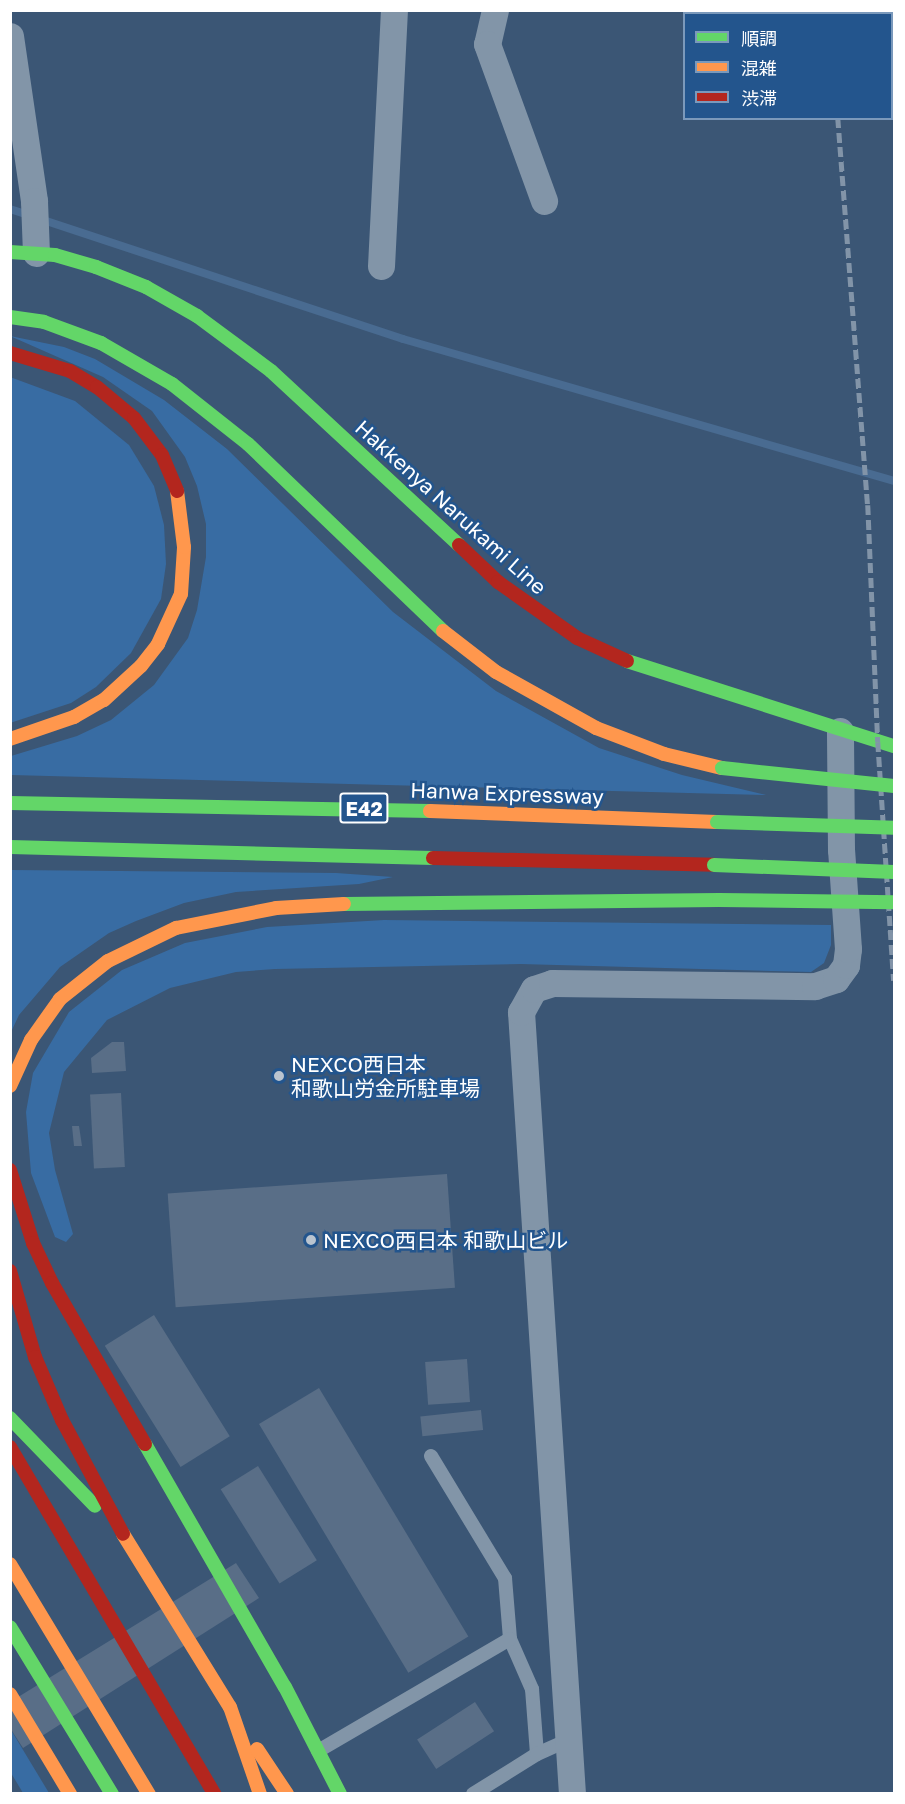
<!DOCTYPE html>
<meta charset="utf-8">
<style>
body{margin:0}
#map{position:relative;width:905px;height:1804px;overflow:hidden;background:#3b5675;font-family:"Golos Text","Noto Sans JP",sans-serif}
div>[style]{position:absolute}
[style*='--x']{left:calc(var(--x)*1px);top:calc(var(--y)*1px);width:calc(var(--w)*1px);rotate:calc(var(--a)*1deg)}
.green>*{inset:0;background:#386ca3}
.stream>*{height:8px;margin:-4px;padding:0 4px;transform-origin:4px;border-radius:4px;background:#496b91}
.building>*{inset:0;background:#596e87;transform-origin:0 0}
.lane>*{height:14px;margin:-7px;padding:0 7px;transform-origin:7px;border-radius:7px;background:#8295a8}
.street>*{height:27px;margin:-13.5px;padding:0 13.5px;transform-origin:13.5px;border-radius:13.5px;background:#8295a8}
.fast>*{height:14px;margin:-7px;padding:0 7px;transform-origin:7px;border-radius:7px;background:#63d668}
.slow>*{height:14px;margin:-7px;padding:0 7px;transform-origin:7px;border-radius:7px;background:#ff974d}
.jam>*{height:14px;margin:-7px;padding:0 7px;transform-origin:7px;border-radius:7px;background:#b3261e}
.rail>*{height:4.5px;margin-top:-2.25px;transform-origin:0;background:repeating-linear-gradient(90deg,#8294a8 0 10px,transparent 0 14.5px)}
.fast-bridge>*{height:14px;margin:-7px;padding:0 7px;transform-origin:7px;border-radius:7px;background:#63d668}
.dots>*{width:16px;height:16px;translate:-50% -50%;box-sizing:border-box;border:3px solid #23558d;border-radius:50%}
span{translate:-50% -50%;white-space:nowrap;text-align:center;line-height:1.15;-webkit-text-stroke:5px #23558d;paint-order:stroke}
.shield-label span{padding:2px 4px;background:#23558d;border:2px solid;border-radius:4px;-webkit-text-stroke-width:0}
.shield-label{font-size:20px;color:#fff;font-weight:700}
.street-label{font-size:21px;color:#fff}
.poi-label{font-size:21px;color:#fff}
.left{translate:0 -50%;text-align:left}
.frame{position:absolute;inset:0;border:12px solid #fff;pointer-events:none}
.legend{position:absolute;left:683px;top:12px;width:210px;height:108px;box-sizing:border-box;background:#23558d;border:2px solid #7b99bb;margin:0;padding:8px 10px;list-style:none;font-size:18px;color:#fff}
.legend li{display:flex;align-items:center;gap:12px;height:30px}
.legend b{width:30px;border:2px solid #7b99bb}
</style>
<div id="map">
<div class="green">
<div style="clip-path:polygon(10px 336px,64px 347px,95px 359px,164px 400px,227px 449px,393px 612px,496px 691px,599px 748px,682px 775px,766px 795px,11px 775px,11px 756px,77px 736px,111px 720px,154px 685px,188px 638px,197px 610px,206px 557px,206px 524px,197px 486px,185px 457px,152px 411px,103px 377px)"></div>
<div style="clip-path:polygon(10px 377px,75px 401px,129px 445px,154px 486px,164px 525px,166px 564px,161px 599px,131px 653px,96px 687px,71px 703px,10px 723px)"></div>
<div style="clip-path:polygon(11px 870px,336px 873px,393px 877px,359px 884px,236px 892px,184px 903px,136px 921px,109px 933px,60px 967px,19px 1015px,11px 1032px)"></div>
<div style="clip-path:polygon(384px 920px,831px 925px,831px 945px,824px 963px,811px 972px,521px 964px,275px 969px,236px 972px,170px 988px,107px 1020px,64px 1072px,49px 1133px,55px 1170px,73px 1234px,66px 1242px,55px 1237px,31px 1173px,26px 1112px,33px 1073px,69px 1012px,122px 970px,185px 943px,267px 927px)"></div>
<div style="clip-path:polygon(11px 1730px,49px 1793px,23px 1793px,11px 1773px)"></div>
</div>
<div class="stream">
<div style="--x:10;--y:209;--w:414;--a:18.3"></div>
<div style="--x:403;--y:339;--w:511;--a:16.13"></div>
</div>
<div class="building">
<div style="clip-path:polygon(112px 1042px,124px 1042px,126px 1071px,92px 1073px,91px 1058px)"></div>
<div style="left:121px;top:1093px;width:74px;height:31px;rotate:87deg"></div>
<div style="clip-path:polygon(72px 1126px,79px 1126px,82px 1146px,74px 1146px)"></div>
<div style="left:447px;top:1174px;width:114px;height:280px;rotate:86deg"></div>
<div style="left:154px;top:1315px;width:143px;height:58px;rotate:58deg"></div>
<div style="left:467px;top:1359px;width:43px;height:42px;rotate:86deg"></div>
<div style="left:319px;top:1388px;width:290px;height:70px;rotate:59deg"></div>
<div style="left:481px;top:1410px;width:20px;height:61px;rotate:84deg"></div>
<div style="left:258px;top:1466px;width:111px;height:44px;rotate:58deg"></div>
<div style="clip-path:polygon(236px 1563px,259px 1598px,23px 1748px,10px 1728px,10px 1702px)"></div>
<div style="left:475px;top:1702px;width:35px;height:69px;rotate:57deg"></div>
</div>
<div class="lane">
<div style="--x:431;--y:1456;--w:143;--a:58.8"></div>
<div style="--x:505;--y:1578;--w:61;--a:85.3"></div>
<div style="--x:510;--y:1639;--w:55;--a:66.3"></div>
<div style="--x:532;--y:1689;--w:65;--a:85.6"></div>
<div style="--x:318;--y:1751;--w:222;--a:-30.3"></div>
<div style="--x:473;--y:1794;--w:75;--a:-32"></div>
<div style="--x:537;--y:1754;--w:34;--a:-24"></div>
</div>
<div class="street">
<div style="--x:495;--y:10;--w:35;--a:103"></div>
<div style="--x:487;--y:44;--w:167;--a:70"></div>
<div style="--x:10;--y:36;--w:167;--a:81.7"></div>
<div style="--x:34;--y:201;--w:52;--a:87.8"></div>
<div style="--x:381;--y:266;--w:256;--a:-87.1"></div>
<div style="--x:572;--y:1794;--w:784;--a:-93.73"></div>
<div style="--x:521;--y:1012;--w:26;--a:-61"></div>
<div style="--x:534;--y:989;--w:19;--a:-18"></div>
<div style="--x:552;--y:983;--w:263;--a:0.7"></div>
<div style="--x:815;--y:986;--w:22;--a:-18"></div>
<div style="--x:836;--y:979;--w:17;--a:-54"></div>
<div style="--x:846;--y:965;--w:16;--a:-83"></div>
<div style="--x:848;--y:949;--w:99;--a:-94"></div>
<div style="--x:841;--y:850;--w:119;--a:-90.5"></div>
</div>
<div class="fast">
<div style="--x:10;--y:252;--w:45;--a:3.8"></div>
<div style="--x:55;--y:255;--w:43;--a:16.3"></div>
<div style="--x:96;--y:267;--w:54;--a:21.8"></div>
<div style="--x:146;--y:287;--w:59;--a:29.6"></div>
<div style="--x:197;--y:316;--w:92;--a:36.6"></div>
<div style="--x:271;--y:371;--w:256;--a:42.8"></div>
<div style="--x:10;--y:317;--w:34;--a:8"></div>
<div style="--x:44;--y:322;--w:61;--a:20.2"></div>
<div style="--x:101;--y:343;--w:82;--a:30"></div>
<div style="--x:172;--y:384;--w:97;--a:38.3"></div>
<div style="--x:248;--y:444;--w:270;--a:43.8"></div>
<div style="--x:627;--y:661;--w:280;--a:17.7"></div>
<div style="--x:10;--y:803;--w:420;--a:1.1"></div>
<div style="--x:10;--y:847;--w:423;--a:1.5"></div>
<div style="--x:344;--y:904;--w:375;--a:-0.6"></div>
<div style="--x:10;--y:1418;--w:122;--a:46"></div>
<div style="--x:145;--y:1444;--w:280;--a:60.1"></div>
<div style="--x:285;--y:1687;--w:120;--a:62.8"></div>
<div style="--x:10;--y:1627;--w:196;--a:58.6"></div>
</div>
<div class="slow">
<div style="--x:443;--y:631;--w:67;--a:37.7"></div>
<div style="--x:496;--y:672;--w:115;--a:29.2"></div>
<div style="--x:596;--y:728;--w:73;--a:20.9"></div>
<div style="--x:664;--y:754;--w:60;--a:13.6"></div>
<div style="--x:10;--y:739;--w:68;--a:-19"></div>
<div style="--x:74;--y:717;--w:34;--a:-30"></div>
<div style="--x:104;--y:700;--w:50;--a:-42.6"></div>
<div style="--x:141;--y:666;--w:28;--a:-52"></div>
<div style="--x:158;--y:644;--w:55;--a:-65.3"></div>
<div style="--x:181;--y:594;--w:47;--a:-86.3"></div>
<div style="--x:184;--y:547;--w:56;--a:-97.1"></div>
<div style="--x:430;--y:811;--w:287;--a:2.2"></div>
<div style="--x:10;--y:1086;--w:51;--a:-65.5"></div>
<div style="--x:31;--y:1040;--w:50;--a:-54.7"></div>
<div style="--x:60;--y:999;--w:61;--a:-38.4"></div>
<div style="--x:108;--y:961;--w:76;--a:-25.9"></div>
<div style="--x:176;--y:928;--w:102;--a:-11.3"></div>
<div style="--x:276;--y:908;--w:68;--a:-3.4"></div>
<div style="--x:123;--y:1534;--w:203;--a:58.3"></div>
<div style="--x:230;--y:1707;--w:92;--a:71"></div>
<div style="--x:10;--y:1564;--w:269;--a:58.9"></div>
<div style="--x:10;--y:1694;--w:117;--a:59"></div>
<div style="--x:257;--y:1749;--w:54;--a:56.3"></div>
</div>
<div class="jam">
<div style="--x:10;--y:353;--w:63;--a:16.7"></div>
<div style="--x:70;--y:371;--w:31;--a:31"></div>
<div style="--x:97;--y:387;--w:48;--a:40"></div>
<div style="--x:134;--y:418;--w:46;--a:52.9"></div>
<div style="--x:162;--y:455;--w:39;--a:67"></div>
<div style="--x:459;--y:545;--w:54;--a:43.5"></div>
<div style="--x:498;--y:582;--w:97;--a:35.3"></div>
<div style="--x:577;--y:638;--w:55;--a:24.7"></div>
<div style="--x:433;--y:858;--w:281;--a:1.4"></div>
<div style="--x:10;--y:1170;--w:77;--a:72.5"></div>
<div style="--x:33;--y:1243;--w:44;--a:64.6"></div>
<div style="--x:52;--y:1283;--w:186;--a:60"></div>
<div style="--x:10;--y:1271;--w:90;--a:73.8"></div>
<div style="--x:35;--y:1357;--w:69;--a:66.8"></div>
<div style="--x:62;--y:1420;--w:129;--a:61.8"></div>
<div style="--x:10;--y:1447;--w:403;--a:59.5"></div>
</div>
<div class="rail">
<div style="--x:829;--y:10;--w:4;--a:76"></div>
<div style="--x:838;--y:118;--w:388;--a:85.6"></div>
<div style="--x:868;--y:505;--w:237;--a:87.6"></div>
<div style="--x:878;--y:742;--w:239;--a:86.2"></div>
</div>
<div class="fast-bridge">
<div style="--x:722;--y:768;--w:173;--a:6"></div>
<div style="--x:717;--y:822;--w:177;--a:1.9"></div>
<div style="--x:714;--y:865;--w:180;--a:2.2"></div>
<div style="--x:719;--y:900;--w:175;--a:0.7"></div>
</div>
<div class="dots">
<div style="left:279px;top:1076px;background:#bac4cf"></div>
<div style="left:311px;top:1240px;background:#bac4cf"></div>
</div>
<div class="shield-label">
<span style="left:364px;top:808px">E42</span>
</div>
<div class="street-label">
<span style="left:451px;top:507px;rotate:42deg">Hakkenya Narukami Line</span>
<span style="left:507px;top:793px;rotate:2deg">Hanwa Expressway</span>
</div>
<div class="poi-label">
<span class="left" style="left:291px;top:1076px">NEXCO西日本<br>和歌山労金所駐車場</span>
<span class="left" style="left:323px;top:1240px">NEXCO西日本 和歌山ビル</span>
</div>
<div class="frame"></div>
<ul class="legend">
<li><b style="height:8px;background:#63d668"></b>順調</li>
<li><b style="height:8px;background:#ff974d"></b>混雑</li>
<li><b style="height:8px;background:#b3261e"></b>渋滞</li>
</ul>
</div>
